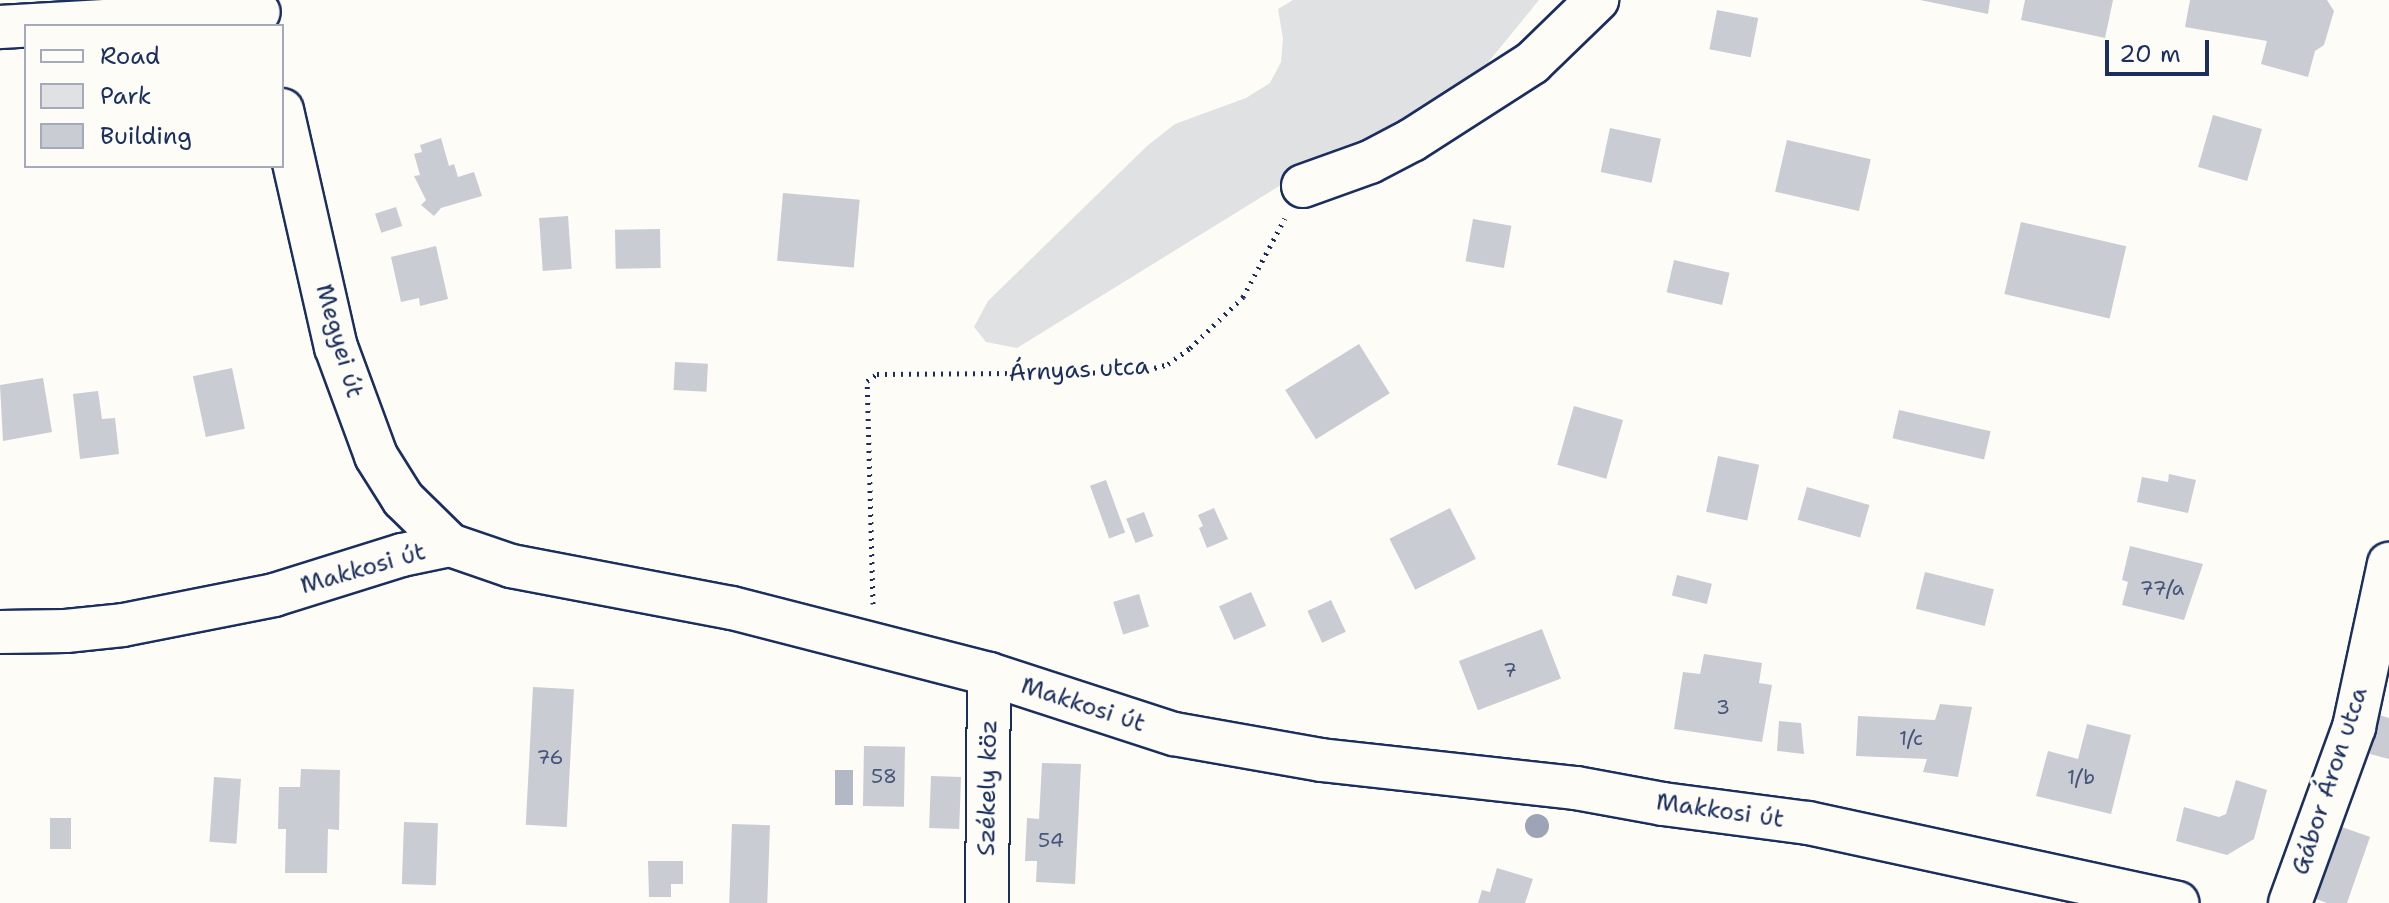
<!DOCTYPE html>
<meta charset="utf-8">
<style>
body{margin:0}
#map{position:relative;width:2389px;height:903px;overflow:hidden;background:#fdfcf7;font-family:"Shantell Sans",sans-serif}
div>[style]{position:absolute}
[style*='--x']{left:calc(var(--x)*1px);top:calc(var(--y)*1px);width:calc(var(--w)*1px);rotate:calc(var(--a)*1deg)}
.green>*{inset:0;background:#e0e1e3}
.water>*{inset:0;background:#b3b8c5;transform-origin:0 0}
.building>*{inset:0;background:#c9ccd3;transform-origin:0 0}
.path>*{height:5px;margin-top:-2.5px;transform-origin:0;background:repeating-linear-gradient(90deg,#1b2f5e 0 2px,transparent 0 8px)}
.roads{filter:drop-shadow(2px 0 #1b2f5e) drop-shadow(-2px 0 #1b2f5e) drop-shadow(0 2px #1b2f5e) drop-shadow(0 -2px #1b2f5e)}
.street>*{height:42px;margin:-21px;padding:0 21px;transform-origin:21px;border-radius:21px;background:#fdfcf7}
.trees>*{width:24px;height:24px;margin:-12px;border-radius:50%;background:#9ca4b5}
span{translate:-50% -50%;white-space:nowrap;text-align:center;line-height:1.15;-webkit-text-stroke:6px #fdfcf7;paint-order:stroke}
.number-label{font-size:20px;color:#46567b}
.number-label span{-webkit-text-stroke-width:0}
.street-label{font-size:24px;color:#1b2f5e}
.legend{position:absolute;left:24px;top:24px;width:260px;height:144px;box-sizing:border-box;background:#fdfcf7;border:2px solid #a3aaba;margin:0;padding:10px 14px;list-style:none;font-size:24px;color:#1b2f5e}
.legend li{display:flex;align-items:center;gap:16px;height:40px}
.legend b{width:40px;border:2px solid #a3aaba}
.scale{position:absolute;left:2105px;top:40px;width:104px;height:36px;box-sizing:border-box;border:4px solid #1b2f5e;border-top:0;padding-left:10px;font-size:24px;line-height:28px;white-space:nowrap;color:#1b2f5e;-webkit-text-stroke:6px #fdfcf7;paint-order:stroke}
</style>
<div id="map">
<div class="green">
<div style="clip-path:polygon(1293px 0,1539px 0,1468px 87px,1434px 114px,1297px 175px,1017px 348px,986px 342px,974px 327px,988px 301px,1147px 146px,1175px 124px,1246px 98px,1270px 83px,1281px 62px,1283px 39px,1278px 9px)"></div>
</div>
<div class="water">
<div style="left:835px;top:770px;width:18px;height:35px"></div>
</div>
<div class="building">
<div style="clip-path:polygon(1920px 0,1990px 0,1988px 14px)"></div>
<div style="clip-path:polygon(2025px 0,2113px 0,2105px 38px,2021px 20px)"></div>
<div style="clip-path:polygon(2190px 0,2327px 0,2334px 11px,2324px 45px,2315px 51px,2308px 77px,2261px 64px,2267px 41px,2185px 27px)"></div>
<div style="left:1717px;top:10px;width:42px;height:40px;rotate:11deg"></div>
<div style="left:2213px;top:115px;width:51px;height:54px;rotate:16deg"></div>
<div style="left:1610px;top:128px;width:52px;height:45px;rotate:12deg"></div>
<div style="clip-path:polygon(441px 138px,449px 166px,454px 164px,458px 177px,474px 172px,482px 196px,441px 208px,434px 216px,421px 205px,426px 200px,414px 176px,420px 175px,414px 154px,422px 152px,420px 145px)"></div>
<div style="left:1787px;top:140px;width:86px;height:53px;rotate:13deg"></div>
<div style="left:783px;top:193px;width:77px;height:68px;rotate:5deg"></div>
<div style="left:396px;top:207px;width:20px;height:22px;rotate:72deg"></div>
<div style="left:568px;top:216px;width:53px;height:29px;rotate:86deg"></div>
<div style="left:1473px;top:219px;width:39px;height:43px;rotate:10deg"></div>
<div style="left:2021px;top:222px;width:108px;height:74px;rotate:13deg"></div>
<div style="left:660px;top:229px;width:39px;height:45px;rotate:89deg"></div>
<div style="clip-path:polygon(436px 246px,448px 299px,420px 306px,419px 298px,401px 302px,391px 257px)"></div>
<div style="left:1674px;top:260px;width:57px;height:33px;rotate:13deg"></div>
<div style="left:1359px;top:344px;width:58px;height:87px;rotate:58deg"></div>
<div style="left:675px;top:362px;width:33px;height:28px;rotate:3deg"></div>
<div style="left:232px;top:368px;width:62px;height:40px;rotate:78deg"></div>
<div style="clip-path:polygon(43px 378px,52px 432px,3px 441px,0 385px)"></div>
<div style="clip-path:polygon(98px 391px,102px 419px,115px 418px,119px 454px,80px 459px,73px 394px)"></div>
<div style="left:1574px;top:406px;width:51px;height:61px;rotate:16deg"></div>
<div style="left:1899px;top:410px;width:94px;height:29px;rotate:13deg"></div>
<div style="left:1718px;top:456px;width:42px;height:57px;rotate:12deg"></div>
<div style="clip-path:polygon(2169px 474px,2196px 480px,2188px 513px,2137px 502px,2142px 477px,2168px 482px)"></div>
<div style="left:1106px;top:480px;width:56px;height:17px;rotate:70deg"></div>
<div style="left:1807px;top:487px;width:65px;height:34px;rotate:16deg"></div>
<div style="clip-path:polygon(1214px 508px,1228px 539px,1207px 548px,1199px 528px,1203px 526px,1198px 515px)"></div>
<div style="left:1450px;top:508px;width:57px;height:68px;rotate:63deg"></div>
<div style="left:1144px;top:512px;width:26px;height:19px;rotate:69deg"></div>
<div style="clip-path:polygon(2130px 546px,2203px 564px,2184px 620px,2122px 605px,2128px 582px,2122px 580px)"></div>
<div style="left:1925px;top:572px;width:71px;height:38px;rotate:14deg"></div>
<div style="left:1677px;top:575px;width:36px;height:21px;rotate:14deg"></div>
<div style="left:1251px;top:592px;width:37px;height:35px;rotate:66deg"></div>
<div style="left:1139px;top:594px;width:34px;height:27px;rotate:73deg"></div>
<div style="left:1331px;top:600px;width:35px;height:26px;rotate:65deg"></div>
<div style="left:1542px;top:629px;width:53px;height:89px;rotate:69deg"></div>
<div style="clip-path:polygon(1704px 654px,1762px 663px,1759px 683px,1772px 685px,1762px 742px,1674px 729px,1683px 672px,1700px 674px)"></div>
<div style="left:533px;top:687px;width:41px;height:138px;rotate:3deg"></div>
<div style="clip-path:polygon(1940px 704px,1972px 707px,1958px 777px,1923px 772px,1927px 759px,1856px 756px,1858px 716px,1935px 720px)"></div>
<div style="clip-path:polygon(2379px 715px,2389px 718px,2389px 759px,2370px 754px)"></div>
<div style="clip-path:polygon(1779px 721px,1801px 723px,1804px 754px,1777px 751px)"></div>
<div style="clip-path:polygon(2087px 724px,2131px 735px,2111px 814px,2036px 796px,2048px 751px,2078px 759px)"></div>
<div style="left:864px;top:746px;width:41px;height:60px;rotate:1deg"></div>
<div style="clip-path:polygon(1042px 763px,1081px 764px,1075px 884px,1036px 882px,1037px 861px,1025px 861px,1027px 818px,1039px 819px)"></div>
<div style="clip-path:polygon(301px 769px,340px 770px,339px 830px,328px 829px,327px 873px,285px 873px,286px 829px,278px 829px,279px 787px,300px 787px)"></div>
<div style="left:931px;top:776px;width:30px;height:52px;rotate:2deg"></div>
<div style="left:214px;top:777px;width:27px;height:65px;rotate:4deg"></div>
<div style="clip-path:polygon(2236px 780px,2267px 790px,2254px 839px,2227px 855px,2176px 841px,2184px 807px,2219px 817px,2226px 814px)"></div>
<div style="left:50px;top:818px;width:21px;height:31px"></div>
<div style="left:404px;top:822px;width:34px;height:62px;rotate:2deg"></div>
<div style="left:732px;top:824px;width:38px;height:79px;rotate:2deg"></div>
<div style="clip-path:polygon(2342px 827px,2370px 837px,2347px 903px,2327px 903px,2316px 899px)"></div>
<div style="clip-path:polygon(648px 861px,683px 861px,683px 884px,671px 884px,671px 897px,649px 897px)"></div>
<div style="clip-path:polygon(1497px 868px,1533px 879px,1525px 903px,1478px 903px,1482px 890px,1490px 892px)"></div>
</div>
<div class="path">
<div style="--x:873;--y:604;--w:223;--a:-91.5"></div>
<div style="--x:867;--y:381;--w:12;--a:-35"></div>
<div style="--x:877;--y:374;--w:262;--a:-0.4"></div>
<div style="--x:1139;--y:372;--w:30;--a:-15"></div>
<div style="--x:1168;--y:364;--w:27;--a:-36"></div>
<div style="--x:1190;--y:348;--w:74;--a:-43.9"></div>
<div style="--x:1243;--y:297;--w:89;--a:-62"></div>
</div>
<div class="roads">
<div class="street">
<div style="--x:0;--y:27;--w:259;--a:-3.3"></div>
<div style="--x:282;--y:110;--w:243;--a:77.2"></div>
<div style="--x:336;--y:347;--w:116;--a:69.8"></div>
<div style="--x:376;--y:456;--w:51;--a:57.9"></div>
<div style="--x:403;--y:499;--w:66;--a:44.4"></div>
<div style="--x:1303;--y:186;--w:71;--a:-19.7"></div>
<div style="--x:1370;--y:162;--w:47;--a:-27.6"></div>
<div style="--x:1412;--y:140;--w:143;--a:-32.7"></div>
<div style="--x:1532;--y:63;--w:91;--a:-44.1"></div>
<div style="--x:0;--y:632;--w:66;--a:-0.9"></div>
<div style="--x:66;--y:631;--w:57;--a:-6"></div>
<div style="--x:123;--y:625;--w:154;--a:-11.2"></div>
<div style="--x:274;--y:595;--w:134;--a:-17.4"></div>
<div style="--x:402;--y:555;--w:49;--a:-11.8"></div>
<div style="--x:450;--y:545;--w:65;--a:19"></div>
<div style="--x:511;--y:566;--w:225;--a:10.8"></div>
<div style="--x:732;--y:608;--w:265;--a:14.4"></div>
<div style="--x:989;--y:674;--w:194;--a:18"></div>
<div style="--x:1174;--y:734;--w:149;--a:10"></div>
<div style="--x:1321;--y:760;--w:257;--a:6.3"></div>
<div style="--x:1576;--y:788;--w:88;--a:10.4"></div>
<div style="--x:1663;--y:804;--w:146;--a:7.5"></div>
<div style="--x:1808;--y:823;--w:378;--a:12.2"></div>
<div style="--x:987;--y:903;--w:229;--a:-89.5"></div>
<div style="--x:2290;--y:903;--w:187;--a:-70"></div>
<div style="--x:2354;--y:727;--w:167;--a:-77.9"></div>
</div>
</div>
<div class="trees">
<div style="left:1537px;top:826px"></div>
</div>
<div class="number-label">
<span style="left:2162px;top:588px">77/a</span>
<span style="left:1510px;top:670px">7</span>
<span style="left:1723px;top:707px">3</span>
<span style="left:1911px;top:738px">1/c</span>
<span style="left:550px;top:757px">76</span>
<span style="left:884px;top:776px">58</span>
<span style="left:2081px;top:777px">1/b</span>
<span style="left:1051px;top:840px">54</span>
</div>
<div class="street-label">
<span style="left:339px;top:341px;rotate:74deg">Megyei út</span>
<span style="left:1079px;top:370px;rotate:-3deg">Árnyas utca</span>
<span style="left:363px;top:569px;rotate:-16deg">Makkosi út</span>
<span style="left:1083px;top:705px;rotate:18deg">Makkosi út</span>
<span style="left:2330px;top:781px;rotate:-72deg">Gábor Áron utca</span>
<span style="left:988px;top:788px;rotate:-89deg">Székely köz</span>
<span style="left:1720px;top:811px;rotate:8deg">Makkosi út</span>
</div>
<ul class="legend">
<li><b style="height:10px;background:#fdfcf7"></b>Road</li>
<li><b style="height:22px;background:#e0e1e3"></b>Park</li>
<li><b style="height:22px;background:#c9ccd3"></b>Building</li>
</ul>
<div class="scale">20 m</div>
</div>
